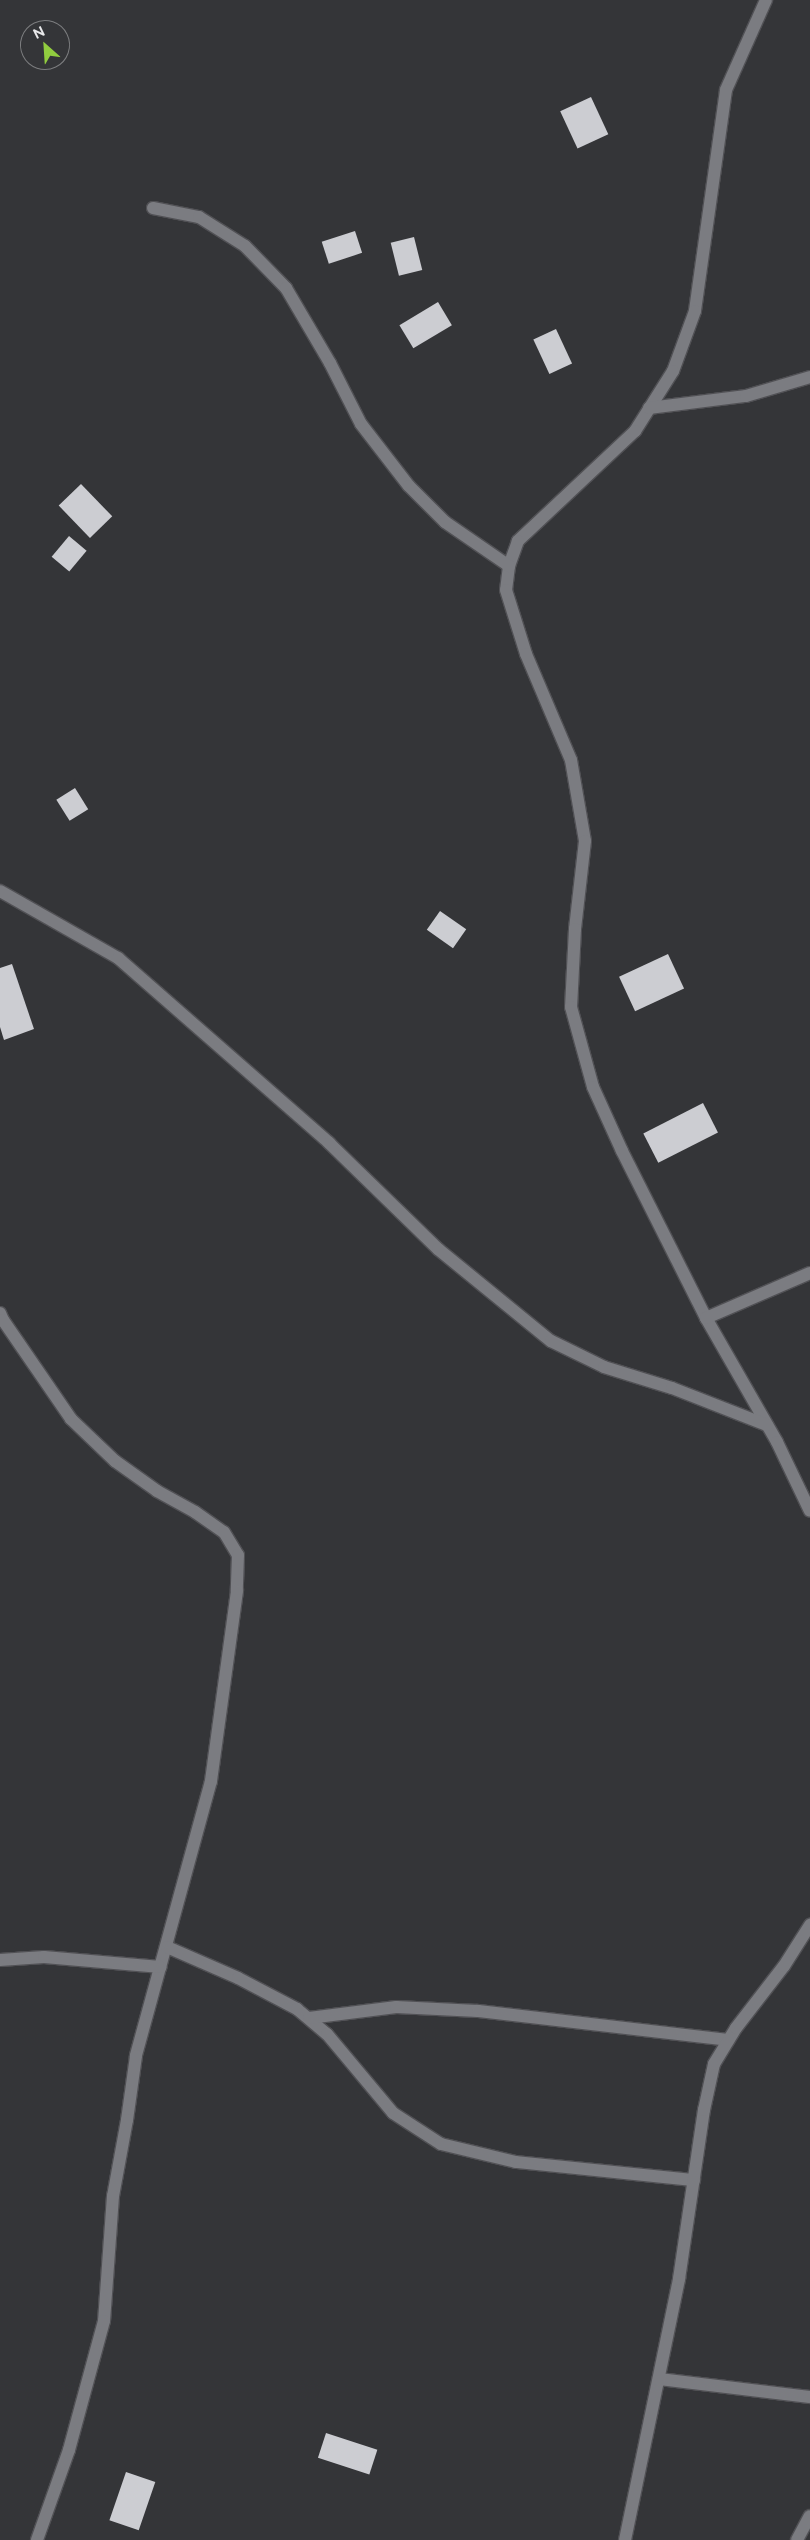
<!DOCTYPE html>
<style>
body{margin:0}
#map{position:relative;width:810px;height:2540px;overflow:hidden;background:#343538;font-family:Raleway,sans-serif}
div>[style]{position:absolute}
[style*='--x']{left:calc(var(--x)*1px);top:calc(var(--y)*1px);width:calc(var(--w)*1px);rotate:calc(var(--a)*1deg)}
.building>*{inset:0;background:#cccdd2;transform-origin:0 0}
.roads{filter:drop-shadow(1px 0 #515155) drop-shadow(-1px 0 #515155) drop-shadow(0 1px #515155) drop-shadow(0 -1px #515155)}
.street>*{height:12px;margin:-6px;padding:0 6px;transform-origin:6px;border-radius:6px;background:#7b7c81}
span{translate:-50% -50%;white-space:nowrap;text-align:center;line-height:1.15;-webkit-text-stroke:5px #343538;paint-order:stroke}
.north{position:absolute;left:20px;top:20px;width:50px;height:50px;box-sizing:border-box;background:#343538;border:1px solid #7c7d7f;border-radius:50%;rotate:334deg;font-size:14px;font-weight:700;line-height:20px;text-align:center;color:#e8e8ea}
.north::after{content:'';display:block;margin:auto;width:18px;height:22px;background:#91cd3f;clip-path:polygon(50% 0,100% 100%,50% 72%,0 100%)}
</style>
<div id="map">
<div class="building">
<div style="left:591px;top:97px;width:41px;height:34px;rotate:65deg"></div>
<div style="left:355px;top:231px;width:23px;height:35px;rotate:72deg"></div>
<div style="left:414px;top:237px;width:34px;height:24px;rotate:76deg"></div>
<div style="left:438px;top:302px;width:27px;height:45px;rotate:59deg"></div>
<div style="left:556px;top:329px;width:38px;height:25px;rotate:65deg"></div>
<div style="left:81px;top:484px;width:45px;height:31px;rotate:46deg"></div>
<div style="left:69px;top:536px;width:23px;height:27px;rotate:40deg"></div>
<div style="left:75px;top:788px;width:25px;height:22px;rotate:58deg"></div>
<div style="left:440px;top:911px;width:32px;height:23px;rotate:35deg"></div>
<div style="left:668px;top:954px;width:38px;height:54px;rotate:65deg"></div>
<div style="clip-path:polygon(12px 964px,34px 1029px,4px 1040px,0 1027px,0 968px)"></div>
<div style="left:703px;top:1103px;width:33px;height:67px;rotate:63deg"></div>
<div style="left:326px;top:2433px;width:54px;height:26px;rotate:18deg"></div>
<div style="left:126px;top:2472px;width:31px;height:51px;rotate:19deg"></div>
</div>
<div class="roads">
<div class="street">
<div style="--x:766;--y:0;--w:98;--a:114"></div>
<div style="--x:726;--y:90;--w:223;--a:98"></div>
<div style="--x:695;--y:311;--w:64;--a:110.1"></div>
<div style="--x:673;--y:371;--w:71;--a:122.3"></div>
<div style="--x:635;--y:431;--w:161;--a:136.8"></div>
<div style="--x:518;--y:541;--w:27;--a:110"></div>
<div style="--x:509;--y:566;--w:24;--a:97"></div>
<div style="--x:506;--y:590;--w:67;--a:72.6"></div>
<div style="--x:526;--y:654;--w:115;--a:67"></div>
<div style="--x:571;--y:760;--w:82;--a:80.2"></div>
<div style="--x:585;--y:841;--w:89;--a:96.5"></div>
<div style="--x:575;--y:929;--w:78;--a:92.9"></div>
<div style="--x:571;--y:1007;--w:83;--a:74.6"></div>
<div style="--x:593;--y:1087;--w:70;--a:65.6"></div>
<div style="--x:622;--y:1151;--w:187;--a:63.3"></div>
<div style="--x:706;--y:1318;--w:143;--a:60.2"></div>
<div style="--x:777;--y:1442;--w:76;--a:64.4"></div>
<div style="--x:153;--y:208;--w:47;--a:11.1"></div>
<div style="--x:199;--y:217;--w:54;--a:32.2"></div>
<div style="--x:245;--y:246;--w:59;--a:45.7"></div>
<div style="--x:286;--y:288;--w:87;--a:59.6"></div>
<div style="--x:330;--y:363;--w:68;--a:63.1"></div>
<div style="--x:361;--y:424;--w:78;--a:52.3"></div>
<div style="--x:409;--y:486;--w:51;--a:45"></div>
<div style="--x:445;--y:522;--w:78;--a:34.5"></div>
<div style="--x:649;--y:408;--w:98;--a:-7.1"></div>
<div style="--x:746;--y:396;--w:67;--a:-16.5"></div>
<div style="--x:0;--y:891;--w:136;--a:29.6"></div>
<div style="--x:118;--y:958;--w:281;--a:41.2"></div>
<div style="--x:329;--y:1143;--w:152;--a:44.2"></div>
<div style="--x:438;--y:1249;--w:146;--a:39.2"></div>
<div style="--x:551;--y:1341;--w:59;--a:26.1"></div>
<div style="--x:604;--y:1367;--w:71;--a:17.2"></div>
<div style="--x:672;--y:1388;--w:102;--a:21.3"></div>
<div style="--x:0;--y:1313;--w:8;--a:67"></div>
<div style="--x:3;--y:1320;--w:120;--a:55.5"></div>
<div style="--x:71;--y:1419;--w:61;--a:43.7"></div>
<div style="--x:115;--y:1461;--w:52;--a:35.5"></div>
<div style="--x:157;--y:1491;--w:43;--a:28.9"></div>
<div style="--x:195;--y:1512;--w:35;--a:35"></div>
<div style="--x:224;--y:1532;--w:27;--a:59"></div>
<div style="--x:238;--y:1555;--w:36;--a:92"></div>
<div style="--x:237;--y:1591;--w:192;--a:97.8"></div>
<div style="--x:211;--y:1781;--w:285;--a:105.3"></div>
<div style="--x:136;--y:2056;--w:65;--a:98"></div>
<div style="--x:127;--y:2120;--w:77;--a:100.4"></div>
<div style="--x:113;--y:2196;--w:125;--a:94.1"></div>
<div style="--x:104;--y:2321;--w:134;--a:105.2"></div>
<div style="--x:69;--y:2450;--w:96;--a:109.6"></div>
<div style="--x:706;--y:1318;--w:113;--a:-23.4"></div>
<div style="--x:167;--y:1947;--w:77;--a:23.6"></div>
<div style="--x:238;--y:1978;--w:67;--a:27.7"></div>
<div style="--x:297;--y:2009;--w:39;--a:40"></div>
<div style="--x:327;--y:2034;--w:103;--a:50.1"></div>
<div style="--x:393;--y:2113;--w:57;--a:32.9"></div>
<div style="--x:441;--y:2144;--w:77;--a:13.5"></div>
<div style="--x:516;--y:2162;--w:179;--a:5.8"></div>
<div style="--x:0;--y:1960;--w:44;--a:-3.9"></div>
<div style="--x:44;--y:1957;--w:117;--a:4.9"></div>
<div style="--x:309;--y:2018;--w:88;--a:-7.2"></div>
<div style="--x:396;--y:2007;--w:82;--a:2.8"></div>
<div style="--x:478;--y:2011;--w:252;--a:6.6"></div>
<div style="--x:659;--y:2379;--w:152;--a:6.8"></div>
<div style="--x:625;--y:2540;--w:267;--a:-78.3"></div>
<div style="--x:679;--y:2279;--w:171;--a:-81.6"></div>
<div style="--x:704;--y:2110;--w:47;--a:-77.7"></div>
<div style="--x:714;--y:2064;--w:42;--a:-58.6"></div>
<div style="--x:736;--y:2028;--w:78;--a:-52.3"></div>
<div style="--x:784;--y:1966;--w:49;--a:-57.6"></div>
<div style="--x:797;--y:2540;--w:27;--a:-62"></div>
</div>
</div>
<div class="north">N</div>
</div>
